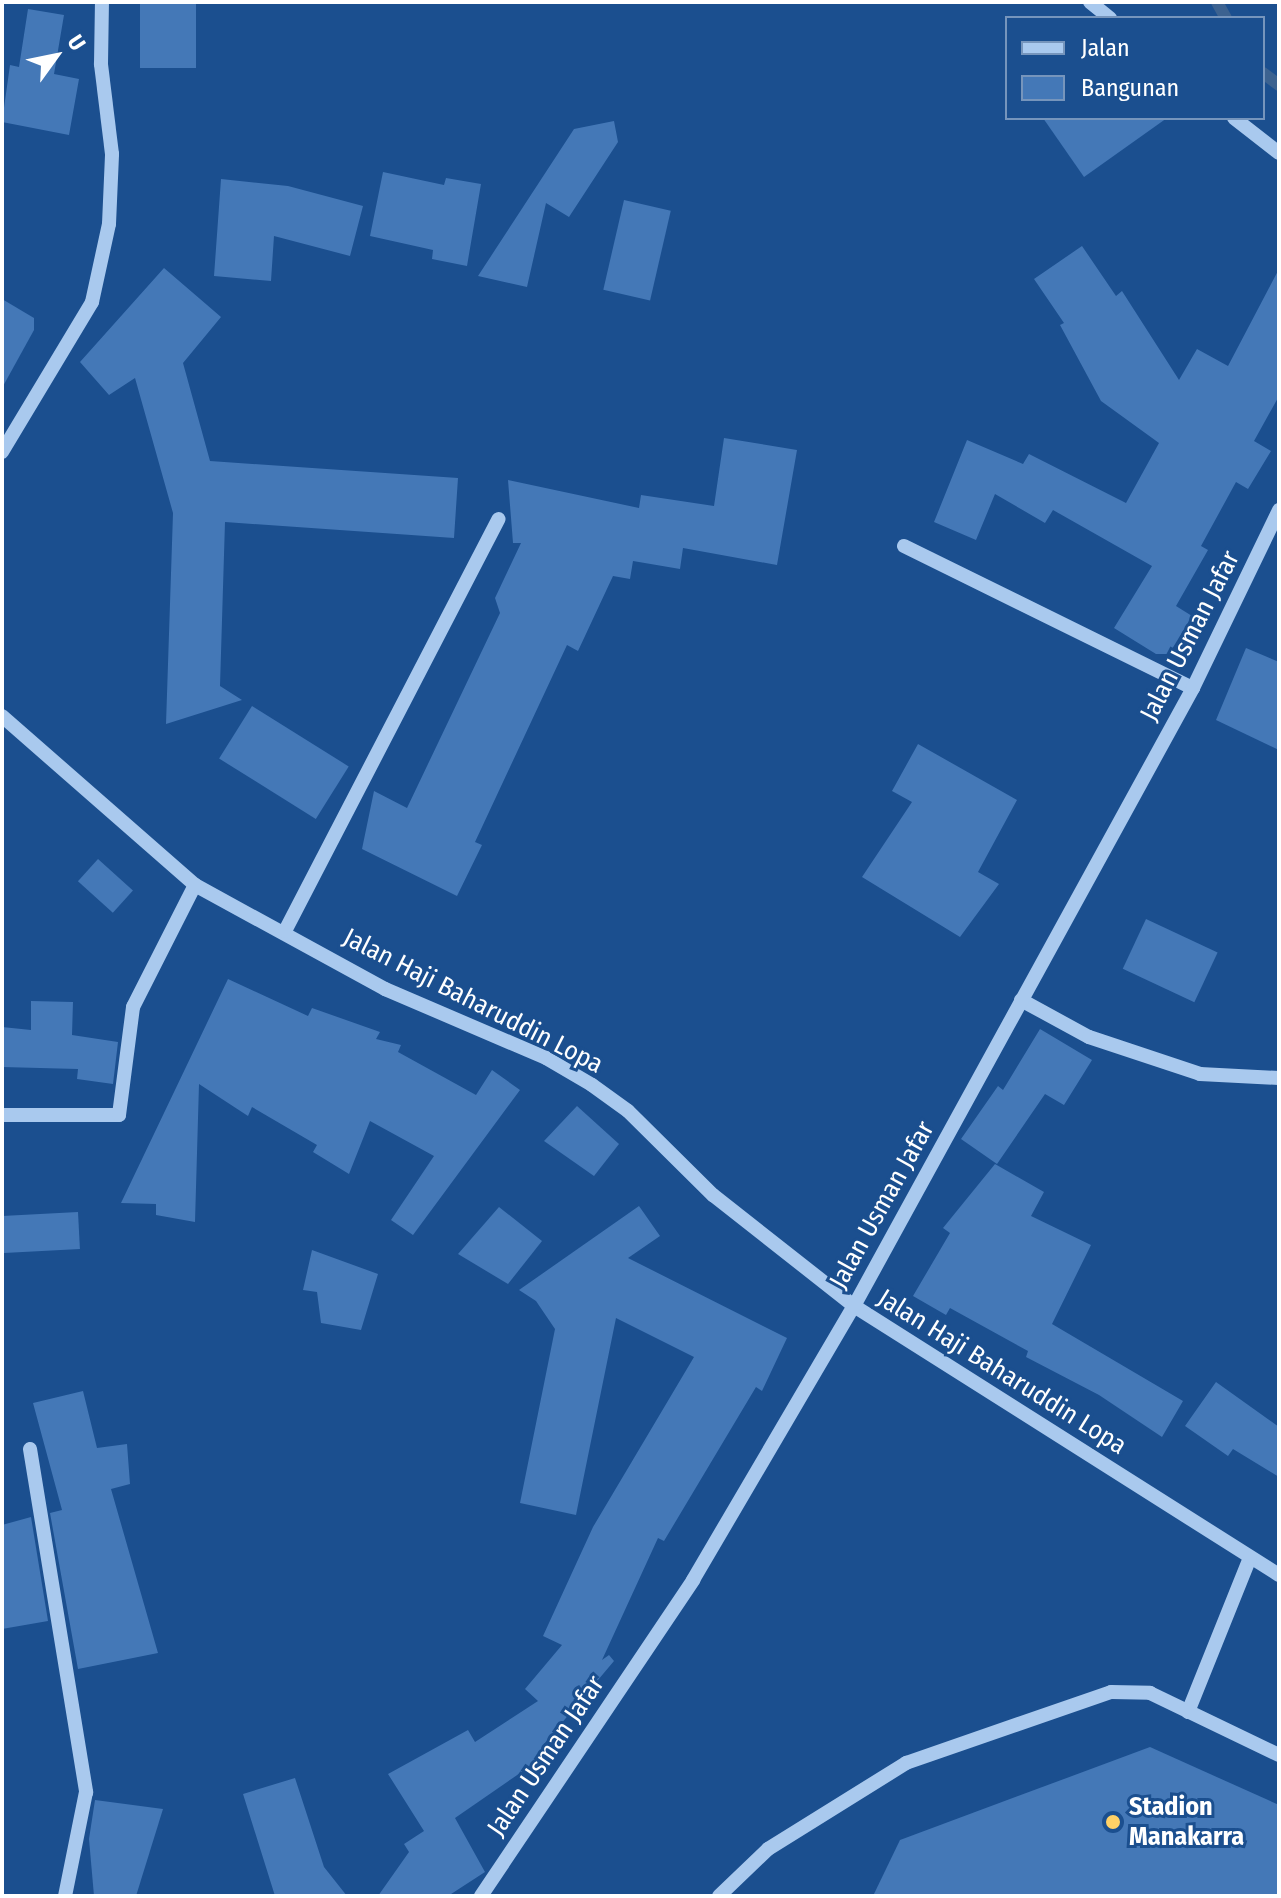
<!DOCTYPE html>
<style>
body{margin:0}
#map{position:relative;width:1281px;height:1898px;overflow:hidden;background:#1b4f8f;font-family:"Fira Sans Condensed",sans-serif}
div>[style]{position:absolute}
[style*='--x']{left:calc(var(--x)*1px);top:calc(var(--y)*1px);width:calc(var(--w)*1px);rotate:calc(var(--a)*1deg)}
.stream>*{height:12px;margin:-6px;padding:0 6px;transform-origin:6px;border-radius:6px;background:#3c6290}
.building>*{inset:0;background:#4478b7;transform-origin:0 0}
.minor>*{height:14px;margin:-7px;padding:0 7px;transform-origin:7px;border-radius:7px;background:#a9c9ee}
.dots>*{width:22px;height:22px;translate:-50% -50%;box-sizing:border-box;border:4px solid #1b4f8f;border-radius:50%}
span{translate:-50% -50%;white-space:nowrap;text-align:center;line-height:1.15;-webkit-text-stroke:6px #1b4f8f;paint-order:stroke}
.street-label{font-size:26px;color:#fff}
.poi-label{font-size:26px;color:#fff;font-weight:700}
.left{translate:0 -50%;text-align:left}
.frame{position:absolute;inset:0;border:4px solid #fff;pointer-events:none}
.legend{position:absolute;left:1005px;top:16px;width:260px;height:104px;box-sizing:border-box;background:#1b4f8f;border:2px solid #7695bc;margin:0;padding:10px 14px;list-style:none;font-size:24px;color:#fff}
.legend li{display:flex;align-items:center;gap:16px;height:40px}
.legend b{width:40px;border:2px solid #7695bc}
.north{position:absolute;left:16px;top:16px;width:80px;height:80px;-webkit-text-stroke:6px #1b4f8f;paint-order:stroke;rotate:57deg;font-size:22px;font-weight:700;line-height:32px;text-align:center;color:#fff}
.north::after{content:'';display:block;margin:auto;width:28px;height:36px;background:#fff;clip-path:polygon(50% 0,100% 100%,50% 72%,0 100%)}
</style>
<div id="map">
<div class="stream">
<div style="--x:1217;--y:2;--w:18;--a:61"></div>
<div style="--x:1263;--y:73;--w:20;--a:37"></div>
</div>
<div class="building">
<div style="left:140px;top:2px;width:56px;height:66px"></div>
<div style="clip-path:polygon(28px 9px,64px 15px,54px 74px,79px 79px,69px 135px,2px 122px,10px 65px,19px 67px)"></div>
<div style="clip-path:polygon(1043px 118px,1167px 118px,1084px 177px)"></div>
<div style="clip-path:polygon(614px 121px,618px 142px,569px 217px,546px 203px,527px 287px,478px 276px,574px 129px)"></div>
<div style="clip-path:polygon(383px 172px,444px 185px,446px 178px,481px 184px,467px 266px,432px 259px,433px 250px,370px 236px)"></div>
<div style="clip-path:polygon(221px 179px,288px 186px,363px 206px,350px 256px,274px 236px,271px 281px,214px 276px)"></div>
<div style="left:624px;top:200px;width:48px;height:92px;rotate:13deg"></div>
<div style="clip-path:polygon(1082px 246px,1116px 296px,1122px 291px,1179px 380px,1197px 349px,1228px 366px,1279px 269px,1279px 396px,1254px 441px,1271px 451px,1248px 489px,1236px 482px,1201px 546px,1208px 550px,1176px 606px,1192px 616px,1169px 654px,1156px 654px,1114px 628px,1152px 566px,1053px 510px,1045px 523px,995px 494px,976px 540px,934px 522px,967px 440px,1023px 464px,1029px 454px,1126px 503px,1159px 443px,1101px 401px,1060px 325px,1064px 323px,1034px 279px)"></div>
<div style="clip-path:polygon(164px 268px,221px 317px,183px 363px,210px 461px,458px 478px,454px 538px,225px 522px,220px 686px,242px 700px,166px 724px,173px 513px,135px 378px,109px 395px,80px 362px)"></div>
<div style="clip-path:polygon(2px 299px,34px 318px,34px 330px,2px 388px)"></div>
<div style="clip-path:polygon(724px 438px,797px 450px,777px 565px,683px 548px,680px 569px,633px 561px,630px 579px,613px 576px,578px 651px,567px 645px,475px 842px,482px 845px,457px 896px,362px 849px,374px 791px,407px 808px,500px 613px,495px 598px,521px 543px,513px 543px,508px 480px,639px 508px,641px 495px,714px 506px)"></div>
<div style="clip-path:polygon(1246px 648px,1279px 662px,1279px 750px,1216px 720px)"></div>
<div style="left:252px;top:706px;width:114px;height:62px;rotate:32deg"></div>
<div style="clip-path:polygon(918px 744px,1017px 800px,978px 872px,999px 884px,960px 937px,862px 877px,912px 802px,892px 791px)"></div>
<div style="left:98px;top:859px;width:47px;height:30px;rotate:42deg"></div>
<div style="left:1146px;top:919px;width:79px;height:55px;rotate:25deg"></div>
<div style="clip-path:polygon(228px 979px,308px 1016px,312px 1008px,380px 1032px,376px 1039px,401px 1045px,398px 1052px,476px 1095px,492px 1070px,520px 1090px,413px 1235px,391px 1220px,434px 1156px,370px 1121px,349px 1174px,313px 1152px,317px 1145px,252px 1107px,248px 1116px,199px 1084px,195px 1222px,156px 1215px,156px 1204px,121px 1203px)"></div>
<div style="clip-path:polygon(31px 1001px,73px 1002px,72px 1035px,118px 1042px,113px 1084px,77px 1079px,78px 1069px,2px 1067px,2px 1027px,31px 1030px)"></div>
<div style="clip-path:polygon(1040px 1029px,1092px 1060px,1064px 1105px,1045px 1094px,997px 1164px,961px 1139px,998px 1086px,1003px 1090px)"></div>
<div style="clip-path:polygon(577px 1106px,619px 1144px,594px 1176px,544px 1141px)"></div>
<div style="clip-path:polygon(995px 1164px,1044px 1192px,1031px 1216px,1091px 1245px,1052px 1324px,1183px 1401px,1162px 1437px,1099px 1395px,1026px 1357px,1028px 1351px,950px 1308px,946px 1315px,913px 1296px,950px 1233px,943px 1228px)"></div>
<div style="clip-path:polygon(639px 1206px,660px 1236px,628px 1258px,787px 1338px,762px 1391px,756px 1387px,664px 1541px,658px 1538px,602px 1660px,609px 1655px,614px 1661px,544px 1744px,549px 1753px,455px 1818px,485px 1872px,448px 1896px,378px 1896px,409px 1852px,404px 1844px,424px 1831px,388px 1774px,468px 1730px,475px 1742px,538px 1701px,525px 1689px,562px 1645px,543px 1636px,593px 1527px,694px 1357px,616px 1318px,576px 1515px,520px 1503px,555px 1329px,536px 1301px,519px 1290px)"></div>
<div style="clip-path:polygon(499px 1207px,542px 1241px,508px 1284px,458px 1254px)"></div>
<div style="left:78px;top:1212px;width:37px;height:76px;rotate:87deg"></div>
<div style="clip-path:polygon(312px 1250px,378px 1274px,361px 1330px,321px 1323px,317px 1292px,303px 1290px)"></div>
<div style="clip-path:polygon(1216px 1382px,1279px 1427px,1279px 1477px,1233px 1449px,1228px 1456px,1185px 1426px)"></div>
<div style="clip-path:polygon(83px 1391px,97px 1448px,127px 1444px,130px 1484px,111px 1489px,158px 1653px,78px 1669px,50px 1513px,62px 1510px,33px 1403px)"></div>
<div style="clip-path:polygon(31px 1517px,48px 1621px,2px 1629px,2px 1525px)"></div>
<div style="clip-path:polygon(1150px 1747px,1279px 1805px,1279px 1896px,873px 1896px,900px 1840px)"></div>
<div style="clip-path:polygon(295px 1778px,324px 1867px,347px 1896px,275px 1896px,243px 1794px)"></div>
<div style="clip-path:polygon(95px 1800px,163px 1809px,136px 1896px,94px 1896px,89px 1839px)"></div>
</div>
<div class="minor">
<div style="--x:1090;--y:2;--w:26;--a:39"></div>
<div style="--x:1234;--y:118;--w:57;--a:37.9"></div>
<div style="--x:2;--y:452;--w:175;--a:-59"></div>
<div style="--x:92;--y:302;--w:80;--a:-77.7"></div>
<div style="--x:109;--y:224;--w:70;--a:-87.5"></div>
<div style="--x:112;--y:154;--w:91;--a:-97"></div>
<div style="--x:101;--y:64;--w:62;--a:-89.1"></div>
<div style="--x:904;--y:546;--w:322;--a:26.2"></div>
<div style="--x:2;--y:716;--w:257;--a:41.2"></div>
<div style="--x:195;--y:885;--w:217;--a:28.7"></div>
<div style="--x:385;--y:989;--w:175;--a:23.2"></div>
<div style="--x:546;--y:1058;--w:53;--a:30.4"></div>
<div style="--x:592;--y:1085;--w:44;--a:35.8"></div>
<div style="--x:628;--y:1111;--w:120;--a:44.7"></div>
<div style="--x:713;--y:1195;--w:179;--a:38.2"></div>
<div style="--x:854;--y:1306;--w:503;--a:32.33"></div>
<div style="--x:285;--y:931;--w:464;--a:-62.6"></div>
<div style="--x:1021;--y:1000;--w:77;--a:28.6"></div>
<div style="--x:1089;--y:1037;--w:117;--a:18.4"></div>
<div style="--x:1200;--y:1074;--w:79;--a:2.9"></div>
<div style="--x:2;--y:1115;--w:117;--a:0"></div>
<div style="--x:119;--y:1115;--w:109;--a:-82.6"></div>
<div style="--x:133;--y:1007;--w:137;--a:-63.1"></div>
<div style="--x:30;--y:1449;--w:348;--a:80.7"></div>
<div style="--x:86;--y:1792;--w:106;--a:101.4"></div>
<div style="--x:1188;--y:1712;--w:166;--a:-68.1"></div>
<div style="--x:481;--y:1896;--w:381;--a:-56.1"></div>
<div style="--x:693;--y:1580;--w:318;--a:-59.6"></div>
<div style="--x:854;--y:1306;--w:705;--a:-61.25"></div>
<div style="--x:1193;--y:688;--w:198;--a:-64.2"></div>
<div style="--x:719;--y:1896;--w:68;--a:-43.8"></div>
<div style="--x:768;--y:1849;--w:163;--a:-31.9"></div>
<div style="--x:906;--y:1763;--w:217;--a:-19.1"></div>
<div style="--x:1111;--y:1692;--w:39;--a:1"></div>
<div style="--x:1150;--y:1693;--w:143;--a:25.7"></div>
</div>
<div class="dots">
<div style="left:1113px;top:1822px;background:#ffd166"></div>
</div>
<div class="street-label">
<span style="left:1190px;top:636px;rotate:-63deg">Jalan Usman Jafar</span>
<span style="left:473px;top:1001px;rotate:27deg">Jalan Haji Baharuddin Lopa</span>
<span style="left:882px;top:1205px;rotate:-61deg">Jalan Usman Jafar</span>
<span style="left:1002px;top:1372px;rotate:32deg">Jalan Haji Baharuddin Lopa</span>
<span style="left:546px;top:1756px;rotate:-56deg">Jalan Usman Jafar</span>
</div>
<div class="poi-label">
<span class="left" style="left:1129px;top:1822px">Stadion<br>Manakarra</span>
</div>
<div class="frame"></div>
<ul class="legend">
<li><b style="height:10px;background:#a9c9ee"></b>Jalan</li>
<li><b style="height:22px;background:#4478b7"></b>Bangunan</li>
</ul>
<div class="north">U</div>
</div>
